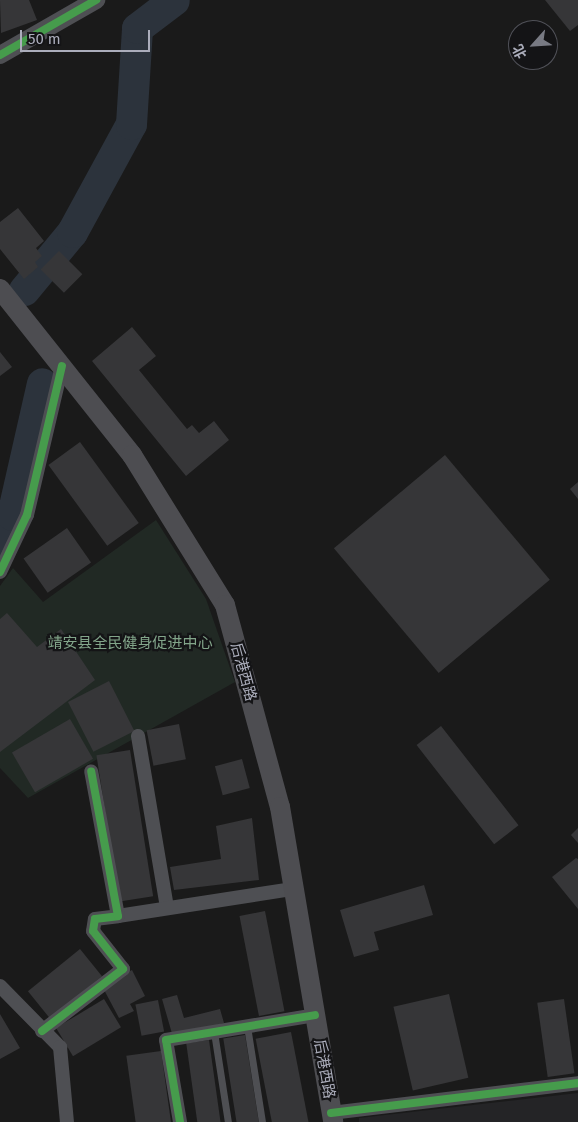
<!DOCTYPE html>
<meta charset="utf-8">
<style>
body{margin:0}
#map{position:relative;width:578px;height:1122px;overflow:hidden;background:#1a1a1a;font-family:"Fira Sans","Noto Sans SC",sans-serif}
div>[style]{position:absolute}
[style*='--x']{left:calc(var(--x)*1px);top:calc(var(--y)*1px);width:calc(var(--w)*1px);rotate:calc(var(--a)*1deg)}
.built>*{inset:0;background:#242426}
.green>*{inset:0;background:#212924}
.river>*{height:31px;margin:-15.5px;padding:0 15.5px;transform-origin:15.5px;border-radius:15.5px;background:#2c333c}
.building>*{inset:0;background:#363638;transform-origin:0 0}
.service>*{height:7px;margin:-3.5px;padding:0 3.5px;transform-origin:3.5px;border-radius:3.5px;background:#4e4f53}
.minor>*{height:14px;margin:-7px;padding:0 7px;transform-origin:7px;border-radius:7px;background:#4e4f53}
.tertiary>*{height:18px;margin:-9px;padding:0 9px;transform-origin:9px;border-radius:9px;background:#4e4f53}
.secondary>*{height:20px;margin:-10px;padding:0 10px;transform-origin:10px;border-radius:10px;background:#4d4d51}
.cycleway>*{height:8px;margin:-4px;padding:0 4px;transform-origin:4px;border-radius:4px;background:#469c4c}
span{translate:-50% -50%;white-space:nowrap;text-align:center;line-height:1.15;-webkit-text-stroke:4.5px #141416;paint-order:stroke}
.park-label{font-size:15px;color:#82a58a}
.street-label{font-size:15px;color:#abadbb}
.north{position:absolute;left:508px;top:20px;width:50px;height:50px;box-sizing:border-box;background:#141416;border:1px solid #505158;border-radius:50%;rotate:244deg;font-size:14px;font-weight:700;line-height:20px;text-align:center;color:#abadbb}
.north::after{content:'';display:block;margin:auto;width:18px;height:22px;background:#787a83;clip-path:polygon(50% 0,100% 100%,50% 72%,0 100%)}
.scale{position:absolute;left:20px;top:30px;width:130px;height:22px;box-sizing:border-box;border:2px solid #abadbb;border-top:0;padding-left:6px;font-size:15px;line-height:18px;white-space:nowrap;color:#abadbb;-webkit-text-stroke:4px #141416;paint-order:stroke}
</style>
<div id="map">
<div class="built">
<div style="clip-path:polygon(578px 1093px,578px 1122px,359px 1122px,359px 1118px)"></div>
</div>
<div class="green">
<div style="clip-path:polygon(156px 520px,206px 599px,235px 682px,28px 798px,0 768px,0 586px,13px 568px,43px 602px)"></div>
</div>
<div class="river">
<div style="--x:24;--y:290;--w:75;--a:-50.4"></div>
<div style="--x:72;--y:232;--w:123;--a:-61.4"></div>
<div style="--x:131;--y:124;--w:96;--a:-86.4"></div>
<div style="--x:137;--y:28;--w:46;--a:-37.1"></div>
<div style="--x:0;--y:539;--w:27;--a:-63"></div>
<div style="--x:12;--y:515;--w:135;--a:-77.2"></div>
</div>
<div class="building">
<div style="clip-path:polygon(0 0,29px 0,37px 20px,1px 33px)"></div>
<div style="clip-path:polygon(545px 0,578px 0,578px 25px,570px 31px)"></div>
<div style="clip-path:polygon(18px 208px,44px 241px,36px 248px,42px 256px,35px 262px,38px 267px,24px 279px,0 249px,0 222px)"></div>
<div style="left:59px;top:251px;width:33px;height:26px;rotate:45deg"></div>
<div style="clip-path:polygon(132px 327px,156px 356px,139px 370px,187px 429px,192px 425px,199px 433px,214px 421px,229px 440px,186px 476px,92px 361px)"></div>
<div style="clip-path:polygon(0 352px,12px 367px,0 376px)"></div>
<div style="left:80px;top:442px;width:100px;height:39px;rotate:54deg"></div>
<div style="left:445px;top:455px;width:163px;height:145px;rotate:50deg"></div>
<div style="clip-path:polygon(578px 482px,578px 499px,570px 489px)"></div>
<div style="left:67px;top:528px;width:42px;height:53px;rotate:55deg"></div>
<div style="clip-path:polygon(7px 613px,37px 647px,61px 629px,95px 680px,0 752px,0 619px)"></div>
<div style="left:109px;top:681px;width:56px;height:46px;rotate:63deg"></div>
<div style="left:70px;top:719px;width:46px;height:67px;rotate:60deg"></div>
<div style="left:179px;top:724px;width:36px;height:33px;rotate:79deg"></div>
<div style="left:441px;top:726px;width:126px;height:31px;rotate:52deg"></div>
<div style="left:130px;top:750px;width:148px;height:34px;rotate:81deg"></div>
<div style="left:242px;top:759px;width:30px;height:28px;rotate:75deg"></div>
<div style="clip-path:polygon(252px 818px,259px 880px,174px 890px,170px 867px,221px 859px,216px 826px)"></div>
<div style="clip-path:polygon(578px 828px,578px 843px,571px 835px)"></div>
<div style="clip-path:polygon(576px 858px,578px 859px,578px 909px,552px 877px)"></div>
<div style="clip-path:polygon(424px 885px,433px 915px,374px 932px,379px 950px,354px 957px,340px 910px)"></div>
<div style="left:265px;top:911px;width:102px;height:26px;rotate:79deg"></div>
<div style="left:80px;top:949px;width:35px;height:67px;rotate:51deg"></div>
<div style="clip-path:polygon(132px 970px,145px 996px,130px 1004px,134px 1011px,119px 1018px,102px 986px)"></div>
<div style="left:449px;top:994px;width:86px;height:57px;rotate:77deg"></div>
<div style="clip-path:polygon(177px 995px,184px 1018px,220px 1009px,224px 1023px,173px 1037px,162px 999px)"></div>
<div style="left:104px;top:999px;width:33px;height:56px;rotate:59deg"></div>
<div style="left:564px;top:999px;width:75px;height:27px;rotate:82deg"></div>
<div style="left:158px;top:1000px;width:32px;height:23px;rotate:79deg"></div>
<div style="clip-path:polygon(0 1014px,20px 1048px,0 1059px)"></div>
<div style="left:291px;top:1032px;width:92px;height:36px;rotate:79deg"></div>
<div style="left:245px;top:1035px;width:88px;height:22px;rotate:81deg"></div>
<div style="left:209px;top:1040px;width:83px;height:23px;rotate:82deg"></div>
<div style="left:161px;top:1051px;width:72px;height:35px;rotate:82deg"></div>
</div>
<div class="service">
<div style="--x:247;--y:1026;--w:97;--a:81.1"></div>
<div style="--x:214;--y:1032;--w:91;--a:81.2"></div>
</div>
<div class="minor">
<div style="--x:0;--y:572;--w:63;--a:-64.7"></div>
<div style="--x:27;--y:515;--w:153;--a:-76.8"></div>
<div style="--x:138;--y:736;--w:174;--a:80.4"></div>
<div style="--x:118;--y:916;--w:177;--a:-8.8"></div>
<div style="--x:0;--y:986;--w:86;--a:45.5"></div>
<div style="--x:60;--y:1047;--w:75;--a:84.7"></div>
<div style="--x:42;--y:1031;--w:102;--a:-37.4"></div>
<div style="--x:123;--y:969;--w:48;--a:-128.3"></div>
<div style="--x:93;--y:931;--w:12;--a:-81"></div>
<div style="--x:95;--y:919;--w:23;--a:-7"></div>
<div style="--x:118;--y:916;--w:147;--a:-100.5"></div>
<div style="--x:331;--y:1113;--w:249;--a:-6.9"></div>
<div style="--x:180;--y:1122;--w:83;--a:-99.7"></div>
<div style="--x:166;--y:1040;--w:151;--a:-9.5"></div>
</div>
<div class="tertiary">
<div style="--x:0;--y:55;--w:111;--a:-29.8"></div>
</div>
<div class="secondary">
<div style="--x:0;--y:289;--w:212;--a:51.5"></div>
<div style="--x:132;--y:455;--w:176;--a:58.2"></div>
<div style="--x:225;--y:605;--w:209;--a:74.8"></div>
<div style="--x:280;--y:807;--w:319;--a:80.4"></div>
</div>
<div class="cycleway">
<div style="--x:0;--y:55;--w:111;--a:-29.8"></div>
<div style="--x:0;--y:572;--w:63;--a:-64.7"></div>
<div style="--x:27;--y:515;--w:153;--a:-76.8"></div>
<div style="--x:42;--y:1031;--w:102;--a:-37.4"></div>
<div style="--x:123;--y:969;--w:48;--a:-128.3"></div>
<div style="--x:93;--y:931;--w:12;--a:-81"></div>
<div style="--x:95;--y:919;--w:23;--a:-7"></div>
<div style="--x:118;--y:916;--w:147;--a:-100.5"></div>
<div style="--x:331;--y:1113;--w:249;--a:-6.9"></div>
<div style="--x:180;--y:1122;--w:83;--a:-99.7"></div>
<div style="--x:166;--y:1040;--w:151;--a:-9.5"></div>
</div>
<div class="park-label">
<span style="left:130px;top:644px">靖安县全民健身促进中心</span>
</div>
<div class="street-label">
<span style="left:243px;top:672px;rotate:75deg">后港西路</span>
<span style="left:324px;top:1069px;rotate:80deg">后港西路</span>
</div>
<div class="north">北</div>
<div class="scale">50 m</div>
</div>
